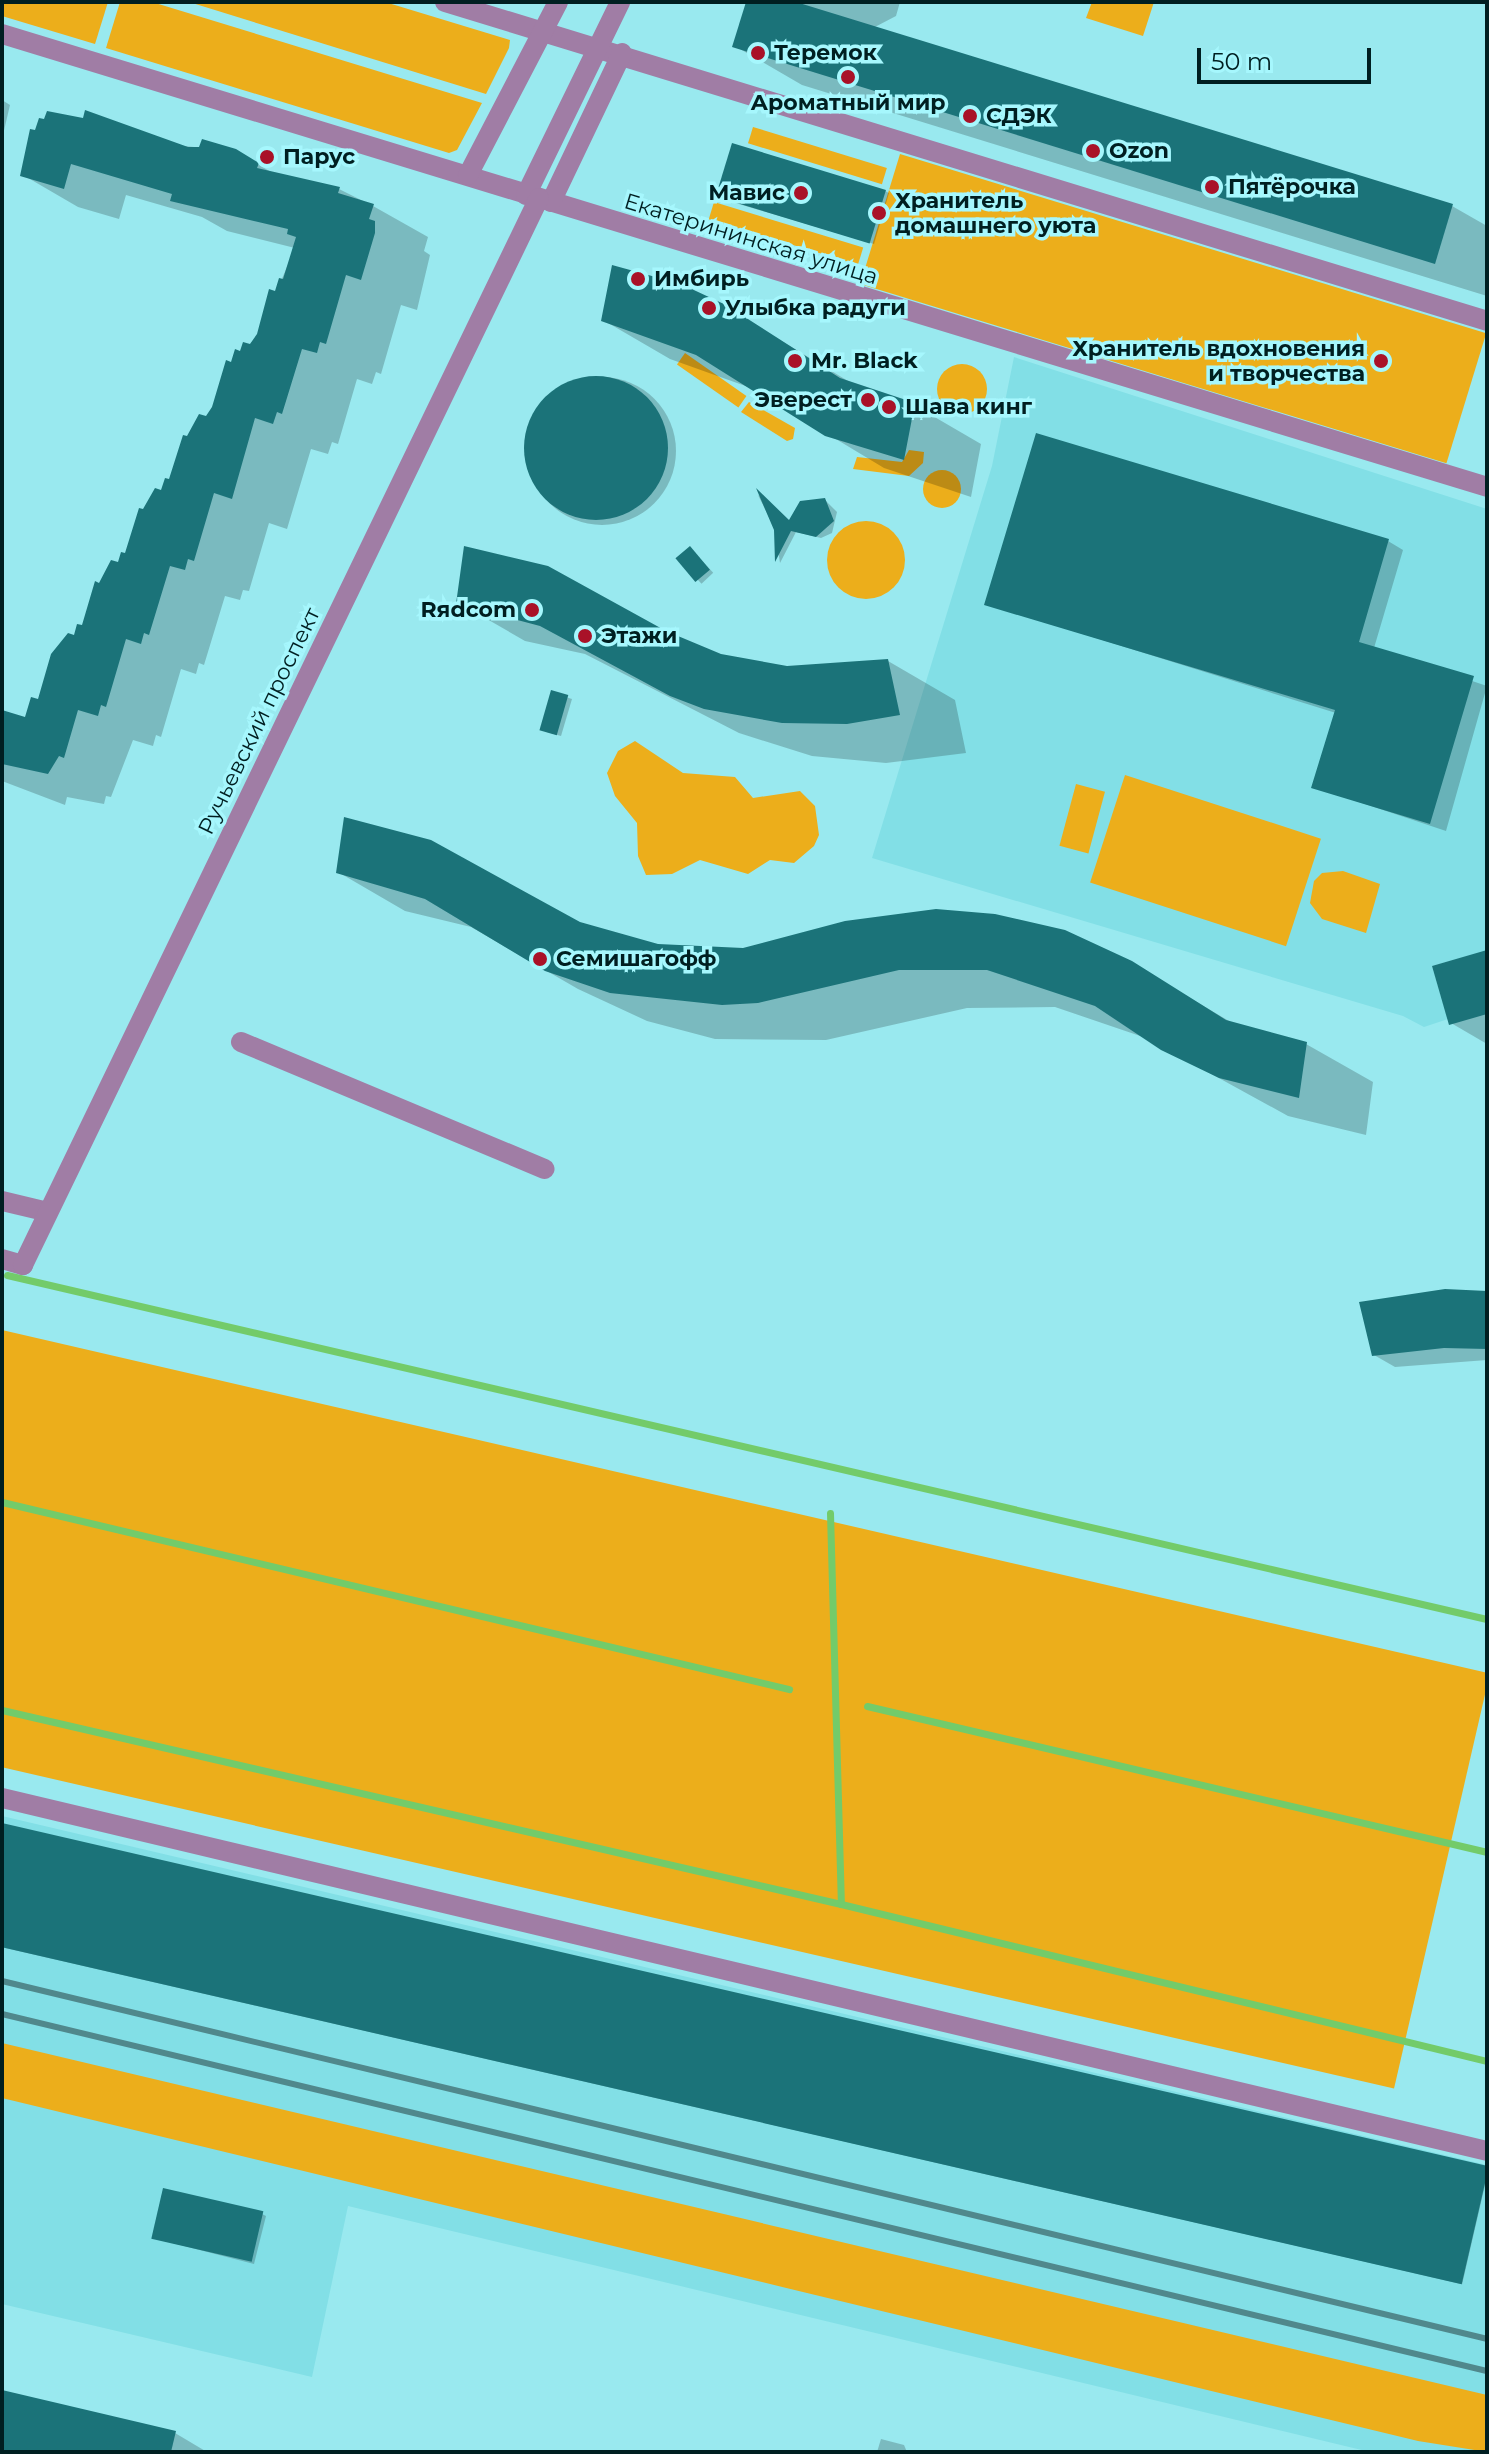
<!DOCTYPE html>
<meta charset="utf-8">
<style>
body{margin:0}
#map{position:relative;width:1489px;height:2454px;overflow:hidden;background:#99e9ef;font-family:Montserrat,sans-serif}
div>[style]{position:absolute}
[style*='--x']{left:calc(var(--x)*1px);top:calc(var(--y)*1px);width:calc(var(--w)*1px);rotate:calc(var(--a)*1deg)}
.built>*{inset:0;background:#82dfe6}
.green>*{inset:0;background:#ecae1b;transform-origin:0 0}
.round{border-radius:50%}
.shadow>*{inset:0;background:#0003;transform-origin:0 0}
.stream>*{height:7px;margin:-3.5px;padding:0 3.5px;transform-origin:3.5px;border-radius:3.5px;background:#73cb6a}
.building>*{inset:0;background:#1b7379;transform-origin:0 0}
.minor>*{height:20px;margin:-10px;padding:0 10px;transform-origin:10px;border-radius:10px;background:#a07da5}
.rail>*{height:6px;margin:-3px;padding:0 3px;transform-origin:3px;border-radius:3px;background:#50888c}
.dots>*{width:22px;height:22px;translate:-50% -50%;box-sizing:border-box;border:4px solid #a6f7fd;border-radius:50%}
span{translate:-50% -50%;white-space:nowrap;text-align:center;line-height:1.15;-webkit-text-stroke:7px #a6f7fd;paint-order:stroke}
.poi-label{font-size:22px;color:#001f21;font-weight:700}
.left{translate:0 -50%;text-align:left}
.right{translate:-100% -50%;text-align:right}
.street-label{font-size:22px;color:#001f21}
.frame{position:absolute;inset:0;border:4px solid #001f21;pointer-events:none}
.scale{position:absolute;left:1197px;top:48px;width:174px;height:36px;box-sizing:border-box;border:4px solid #001f21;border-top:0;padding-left:10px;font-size:24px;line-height:28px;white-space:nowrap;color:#001f21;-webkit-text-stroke:6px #a6f7fd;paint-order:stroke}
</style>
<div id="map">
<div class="built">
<div style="clip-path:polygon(1014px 357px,1487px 509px,1487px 951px,1432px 966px,1448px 1019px,1424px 1027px,1403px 1016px,872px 858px,992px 466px)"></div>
<div style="clip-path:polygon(2px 1816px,1487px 2165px,1487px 2452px,1370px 2452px,348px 2206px,312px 2377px,2px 2304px)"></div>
</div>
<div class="green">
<div style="clip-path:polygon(2px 2px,108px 2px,95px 44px,2px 16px)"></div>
<div style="clip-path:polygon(120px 2px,152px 2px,482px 103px,457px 150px,449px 153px,106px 48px)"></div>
<div style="clip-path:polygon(189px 2px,385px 2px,510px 40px,509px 48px,486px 94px)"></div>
<div style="clip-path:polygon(1092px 2px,1154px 2px,1143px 36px,1086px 18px)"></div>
<div style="left:753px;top:127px;width:140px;height:17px;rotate:17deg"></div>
<div style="left:900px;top:154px;width:613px;height:136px;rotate:17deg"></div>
<div style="left:714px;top:202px;width:156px;height:18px;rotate:17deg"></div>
<div style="left:685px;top:353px;width:75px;height:14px;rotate:35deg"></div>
<div class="round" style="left:937px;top:364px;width:50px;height:50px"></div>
<div style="clip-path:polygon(749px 402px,795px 428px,793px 439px,787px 441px,741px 412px)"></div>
<div style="clip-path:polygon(909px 450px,924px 452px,923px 463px,909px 476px,853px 469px,857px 457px,902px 462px)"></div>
<div class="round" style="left:923px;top:470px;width:38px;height:38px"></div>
<div class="round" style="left:827px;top:521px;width:78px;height:78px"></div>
<div style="clip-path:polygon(635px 741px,683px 773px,735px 777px,753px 798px,800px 791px,815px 806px,819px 835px,814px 846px,794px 863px,770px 860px,748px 874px,700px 860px,672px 874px,646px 875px,638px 856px,637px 823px,615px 796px,607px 773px,618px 751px)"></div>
<div style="left:1125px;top:775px;width:206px;height:113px;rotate:18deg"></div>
<div style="left:1076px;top:784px;width:30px;height:64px;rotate:15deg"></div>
<div style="clip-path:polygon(1343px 871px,1380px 884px,1366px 933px,1322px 919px,1310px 903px,1314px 881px,1322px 873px)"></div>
<div style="left:2px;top:1330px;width:1527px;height:426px;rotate:13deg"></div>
<div style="clip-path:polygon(2px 2043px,1487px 2395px,1487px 2452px,1418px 2441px,2px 2098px)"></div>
</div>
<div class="shadow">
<div style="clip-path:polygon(749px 2px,900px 2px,896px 16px,873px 28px,1452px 206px,1487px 226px,1487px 296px,802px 85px,735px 46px)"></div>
<div style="clip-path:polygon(2px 100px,10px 105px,2px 139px)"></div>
<div style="clip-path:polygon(31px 131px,235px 151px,276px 175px,339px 189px,373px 206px,428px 237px,424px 251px,430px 255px,417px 310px,401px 305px,381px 374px,376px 372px,372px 384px,357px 379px,338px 444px,332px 442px,328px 454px,311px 449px,287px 529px,269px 523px,249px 591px,243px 590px,240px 600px,225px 596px,204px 665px,199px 663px,196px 674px,181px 669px,161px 737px,156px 735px,153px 746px,133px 740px,111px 797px,106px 796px,104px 804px,67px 797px,65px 805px,2px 781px,2px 714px,27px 720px,39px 701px,83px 628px,100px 585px,126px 556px,144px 512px,171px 482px,188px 439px,207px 418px,232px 365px,258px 335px,295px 248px,227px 231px,202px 217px,126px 195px,119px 219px,78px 207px,23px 175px)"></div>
<div style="clip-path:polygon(885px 191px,889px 193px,874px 244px,722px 199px)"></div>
<div style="clip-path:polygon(725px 307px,853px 384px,914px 405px,981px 444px,971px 497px,884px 468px,751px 388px,670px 359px,603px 320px)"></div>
<div class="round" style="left:528px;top:377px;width:148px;height:148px"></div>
<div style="clip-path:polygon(758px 495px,790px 522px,825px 500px,837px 512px,832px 533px,821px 538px,796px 532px,780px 563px,775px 529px)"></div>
<div style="clip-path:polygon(1388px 541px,1403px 550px,1374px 648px,1487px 686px,1446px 831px,1314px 787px,1336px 713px,987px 604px)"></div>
<div style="left:690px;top:548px;width:34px;height:16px;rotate:47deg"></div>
<div style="clip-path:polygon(459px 603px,665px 633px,720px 656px,786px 668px,888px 661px,955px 700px,966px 753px,886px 763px,812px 756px,739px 733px,585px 654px,525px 641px)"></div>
<div style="clip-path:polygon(553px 693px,572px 699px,561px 736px,547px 732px)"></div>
<div style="clip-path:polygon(338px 872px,658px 946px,1131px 963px,1234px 1024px,1306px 1044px,1373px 1082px,1366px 1135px,1288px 1116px,1146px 1038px,1055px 1007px,967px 1008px,826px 1040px,715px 1039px,647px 1021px,578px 989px,471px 927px,405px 911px)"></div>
<div style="clip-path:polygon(1487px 954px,1487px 1044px,1451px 1023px)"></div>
<div style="clip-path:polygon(1487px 1296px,1487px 1360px,1395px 1367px,1374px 1355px)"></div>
<div style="left:2px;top:1825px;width:1526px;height:119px;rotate:13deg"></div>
<div style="clip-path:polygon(262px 2214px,266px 2216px,254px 2264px,153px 2238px)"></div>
<div style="clip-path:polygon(2px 2392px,175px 2433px,207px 2452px,2px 2452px)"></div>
<div style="clip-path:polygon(881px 2439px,904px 2445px,907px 2452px,877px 2452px)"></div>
</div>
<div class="stream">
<div style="--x:7;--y:1275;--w:1519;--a:13.09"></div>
<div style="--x:2;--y:1502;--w:809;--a:13.37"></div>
<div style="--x:830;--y:1513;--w:391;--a:88.4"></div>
<div style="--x:867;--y:1706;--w:637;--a:13.25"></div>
<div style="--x:2;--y:1710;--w:861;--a:13.02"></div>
<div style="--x:841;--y:1904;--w:665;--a:13.66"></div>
</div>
<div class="building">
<div style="clip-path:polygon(746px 2px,796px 2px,1453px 204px,1435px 264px,732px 47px)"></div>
<div style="clip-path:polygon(85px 110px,188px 147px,199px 147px,202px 139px,236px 149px,259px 163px,257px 168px,340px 187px,338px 193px,374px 204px,369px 219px,375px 221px,375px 233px,361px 280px,346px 275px,326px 344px,320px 342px,317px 353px,302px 349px,282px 414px,277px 412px,273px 424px,255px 418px,232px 499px,214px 493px,194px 561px,188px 559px,185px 570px,170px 566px,149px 635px,144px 633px,141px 644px,126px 639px,106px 707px,101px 705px,98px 716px,78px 710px,64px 758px,59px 756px,48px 774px,2px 764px,2px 710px,25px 717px,31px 697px,38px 699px,51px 654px,68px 633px,74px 635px,77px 624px,82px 625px,95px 581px,99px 583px,111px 560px,118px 562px,121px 552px,125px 553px,139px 508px,143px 509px,155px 488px,161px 490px,165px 478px,169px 479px,183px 435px,187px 436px,199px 414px,206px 416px,212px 407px,226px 360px,231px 362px,235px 349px,240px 351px,243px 342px,250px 344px,257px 334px,269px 289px,275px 291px,279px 278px,283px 279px,296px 237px,287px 234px,288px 229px,170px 201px,172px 194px,71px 164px,64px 189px,20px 176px,30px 129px,35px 130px,39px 118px,44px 119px,47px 111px,83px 118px)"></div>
<div style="left:732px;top:143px;width:161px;height:56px;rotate:17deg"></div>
<div style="clip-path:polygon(612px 265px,681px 284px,726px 305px,840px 378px,915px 403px,904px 460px,825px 436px,696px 355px,601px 321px)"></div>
<div class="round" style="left:524px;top:376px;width:144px;height:144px"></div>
<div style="clip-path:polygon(1036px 433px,1389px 539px,1359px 642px,1474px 676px,1430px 824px,1311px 788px,1335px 710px,984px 605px)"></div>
<div style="clip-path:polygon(756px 488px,789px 520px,800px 501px,825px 498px,834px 521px,816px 537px,791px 531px,775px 562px,774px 530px)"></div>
<div style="clip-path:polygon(464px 546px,548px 566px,666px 631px,721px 654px,787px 666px,888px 659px,900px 715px,847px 724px,782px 723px,704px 709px,670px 696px,540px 626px,456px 604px)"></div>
<div style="left:690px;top:546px;width:31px;height:19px;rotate:50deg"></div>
<div style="left:551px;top:690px;width:18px;height:42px;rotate:16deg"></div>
<div style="clip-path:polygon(344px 817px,431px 840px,580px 922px,658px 944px,743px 948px,845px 921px,936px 909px,995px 914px,1065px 930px,1132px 961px,1226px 1020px,1307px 1042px,1299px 1098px,1219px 1078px,1161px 1050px,1095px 1006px,987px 970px,899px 970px,758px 1003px,722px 1005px,610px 993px,545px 971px,425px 899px,336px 873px)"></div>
<div style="clip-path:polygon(1487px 950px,1487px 1014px,1449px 1025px,1432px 966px)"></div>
<div style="clip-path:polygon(1445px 1289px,1487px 1291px,1487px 1349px,1444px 1348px,1372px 1356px,1359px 1302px)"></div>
<div style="left:2px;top:1823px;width:1526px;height:121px;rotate:13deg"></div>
<div style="left:163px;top:2188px;width:103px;height:52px;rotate:13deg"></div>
<div style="clip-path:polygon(2px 2390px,176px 2431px,171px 2452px,2px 2452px)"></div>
</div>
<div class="minor">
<div style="--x:445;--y:2;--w:1090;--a:17.02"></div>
<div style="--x:2;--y:34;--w:1553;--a:16.96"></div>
<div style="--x:468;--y:175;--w:195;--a:-62.5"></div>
<div style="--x:526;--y:195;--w:215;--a:-64"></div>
<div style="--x:551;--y:202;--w:165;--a:-64.5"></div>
<div style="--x:241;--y:1042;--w:329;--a:22.7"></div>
<div style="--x:2;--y:1201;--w:47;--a:13.4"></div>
<div style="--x:2;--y:1259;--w:22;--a:16"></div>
<div style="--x:23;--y:1265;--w:1185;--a:-64.19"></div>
<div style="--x:2;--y:1798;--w:1526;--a:13.37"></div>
</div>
<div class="rail">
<div style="--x:2;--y:1981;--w:1528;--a:13.55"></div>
<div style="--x:2;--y:2014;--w:1527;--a:13.52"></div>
</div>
<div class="dots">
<div style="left:758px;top:53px;background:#a91228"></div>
<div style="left:848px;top:77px;background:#a91228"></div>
<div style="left:970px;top:116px;background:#a91228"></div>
<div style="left:1093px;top:151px;background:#a91228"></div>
<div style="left:267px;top:157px;background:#a91228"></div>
<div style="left:1212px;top:187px;background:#a91228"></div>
<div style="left:801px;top:193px;background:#a91228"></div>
<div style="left:879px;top:213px;background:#a91228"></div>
<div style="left:638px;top:279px;background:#a91228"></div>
<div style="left:709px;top:308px;background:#a91228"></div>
<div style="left:795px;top:361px;background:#a91228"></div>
<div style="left:1381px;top:361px;background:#a91228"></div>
<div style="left:868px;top:400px;background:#a91228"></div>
<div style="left:889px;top:407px;background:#a91228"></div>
<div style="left:532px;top:610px;background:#a91228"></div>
<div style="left:585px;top:636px;background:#a91228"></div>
<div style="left:540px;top:959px;background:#a91228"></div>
</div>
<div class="poi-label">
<span class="left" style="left:774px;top:53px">Теремок</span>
<span style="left:848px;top:103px">Ароматный мир</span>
<span class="left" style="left:986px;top:116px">СДЭК</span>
<span class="left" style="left:1109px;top:151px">Ozon</span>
<span class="left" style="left:283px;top:157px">Парус</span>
<span class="left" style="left:1228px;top:187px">Пятёрочка</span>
<span class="right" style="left:785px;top:193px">Мавис</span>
<span class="left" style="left:895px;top:213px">Хранитель<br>домашнего уюта</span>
<span class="left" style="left:654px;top:279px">Имбирь</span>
<span class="left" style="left:725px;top:308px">Улыбка радуги</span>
<span class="right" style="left:1365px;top:361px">Хранитель вдохновения<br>и творчества</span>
<span class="left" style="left:811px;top:361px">Mr. Black</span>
<span class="right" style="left:852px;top:400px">Эверест</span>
<span class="left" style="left:905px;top:407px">Шава кинг</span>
<span class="right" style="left:516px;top:610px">Rяdcom</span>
<span class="left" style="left:601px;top:636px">Этажи</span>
<span class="left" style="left:556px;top:959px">Семишагофф</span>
</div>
<div class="street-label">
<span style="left:751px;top:239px;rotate:17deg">Екатерининская улица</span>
<span style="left:259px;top:721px;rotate:-64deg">Ручьевский проспект</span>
</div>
<div class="frame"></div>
<div class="scale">50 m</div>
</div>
